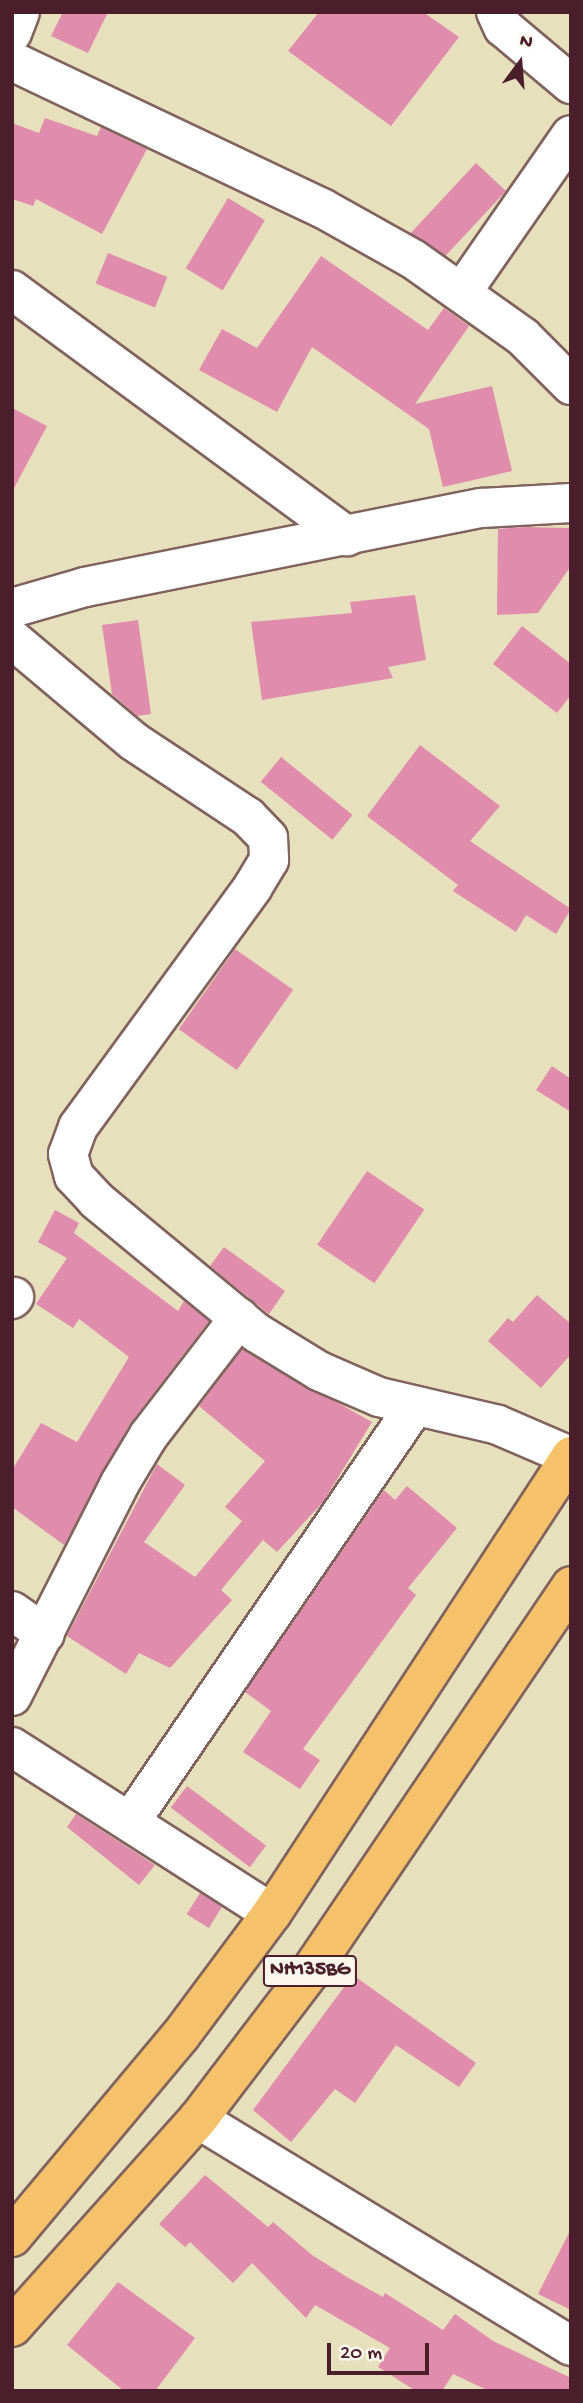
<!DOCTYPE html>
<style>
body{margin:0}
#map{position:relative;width:583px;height:2403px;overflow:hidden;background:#e6e0bc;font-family:"Gochi Hand",sans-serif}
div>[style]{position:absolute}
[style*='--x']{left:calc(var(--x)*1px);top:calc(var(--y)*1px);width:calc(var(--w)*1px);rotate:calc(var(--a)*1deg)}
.building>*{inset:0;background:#e08cac;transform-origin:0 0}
.roads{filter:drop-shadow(2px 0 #81635e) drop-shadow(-2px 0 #81635e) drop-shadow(0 2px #81635e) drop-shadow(0 -2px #81635e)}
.minor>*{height:38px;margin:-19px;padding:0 19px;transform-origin:19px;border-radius:19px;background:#fff}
.highway>*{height:38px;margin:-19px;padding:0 19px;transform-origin:19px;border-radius:19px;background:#f5c16b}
span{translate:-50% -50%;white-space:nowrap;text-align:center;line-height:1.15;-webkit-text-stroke:7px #fbf7ec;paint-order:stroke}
.shield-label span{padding:2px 5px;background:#fbf7ec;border:2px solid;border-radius:5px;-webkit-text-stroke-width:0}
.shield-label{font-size:21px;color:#4a1f2b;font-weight:700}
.frame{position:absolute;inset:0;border:14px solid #4a1f2b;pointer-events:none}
.north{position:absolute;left:485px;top:28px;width:70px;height:70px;-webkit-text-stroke:5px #fbf7ec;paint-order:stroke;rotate:16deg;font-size:19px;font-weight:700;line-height:28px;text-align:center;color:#4a1f2b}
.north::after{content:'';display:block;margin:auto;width:24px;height:32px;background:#4a1f2b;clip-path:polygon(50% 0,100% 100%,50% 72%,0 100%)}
.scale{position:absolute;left:327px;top:2343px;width:102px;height:32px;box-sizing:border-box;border:4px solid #4a1f2b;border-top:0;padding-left:9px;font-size:21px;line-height:24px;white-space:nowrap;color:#4a1f2b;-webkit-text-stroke:5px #fbf7ec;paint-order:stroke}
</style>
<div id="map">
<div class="building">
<div style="clip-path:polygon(63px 12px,108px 12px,88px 53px,51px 36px)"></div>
<div style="clip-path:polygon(319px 12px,423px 12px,459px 37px,391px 126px,288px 51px)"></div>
<div style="clip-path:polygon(45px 118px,97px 136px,101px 127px,147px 149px,102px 234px,36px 199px,33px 206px,12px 199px,12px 123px,39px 133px)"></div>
<div style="left:476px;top:163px;width:41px;height:96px;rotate:43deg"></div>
<div style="left:228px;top:198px;width:43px;height:82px;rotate:31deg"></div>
<div style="left:108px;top:253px;width:64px;height:33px;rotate:22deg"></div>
<div style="clip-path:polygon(321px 256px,428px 330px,444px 308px,469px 326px,415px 404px,492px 386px,512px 471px,443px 487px,429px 429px,312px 347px,277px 412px,199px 370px,222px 329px,257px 348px)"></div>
<div style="clip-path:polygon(12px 408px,47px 426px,12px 492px)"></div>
<div style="clip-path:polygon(525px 527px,571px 528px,571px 566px,538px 613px,497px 615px,498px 529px)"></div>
<div style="clip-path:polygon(415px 595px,426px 660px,388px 667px,393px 678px,262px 700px,251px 622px,352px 613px,350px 602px)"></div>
<div style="clip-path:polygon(138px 620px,151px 714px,137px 716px,112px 694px,102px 625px)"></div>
<div style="clip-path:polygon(522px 626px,571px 664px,571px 695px,557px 713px,493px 664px)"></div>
<div style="clip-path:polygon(420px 745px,500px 806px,470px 841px,571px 909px,556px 934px,526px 915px,516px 932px,453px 891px,458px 885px,367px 816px)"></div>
<div style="left:281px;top:757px;width:92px;height:32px;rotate:39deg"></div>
<div style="left:235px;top:949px;width:71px;height:98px;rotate:35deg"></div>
<div style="clip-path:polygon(552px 1066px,571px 1079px,571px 1112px,536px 1090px)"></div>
<div style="left:367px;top:1171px;width:69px;height:89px;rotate:34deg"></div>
<div style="clip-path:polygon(55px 1210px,79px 1223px,74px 1233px,178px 1311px,184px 1301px,209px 1321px,130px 1424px,64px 1545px,12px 1507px,12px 1470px,41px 1423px,77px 1442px,129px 1357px,79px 1319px,73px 1328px,36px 1304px,67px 1258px,38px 1242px)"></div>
<div style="clip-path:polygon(224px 1247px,285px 1291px,269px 1314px,210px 1266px)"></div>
<div style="clip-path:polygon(537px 1295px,571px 1324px,571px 1354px,541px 1388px,488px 1341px,508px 1318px,513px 1322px)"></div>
<div style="clip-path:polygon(242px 1349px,372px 1422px,323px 1502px,277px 1552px,263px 1540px,221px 1590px,232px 1600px,170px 1668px,139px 1653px,126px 1674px,67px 1636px,157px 1464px,185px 1485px,144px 1542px,195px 1577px,242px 1521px,225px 1507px,265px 1461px,199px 1406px)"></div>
<div style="clip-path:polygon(407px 1486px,457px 1528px,408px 1588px,416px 1595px,303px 1749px,320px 1760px,300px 1789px,243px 1752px,271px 1711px,245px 1692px,384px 1490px,395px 1500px)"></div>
<div style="left:187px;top:1786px;width:99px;height:27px;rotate:37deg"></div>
<div style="clip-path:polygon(76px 1814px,155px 1865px,139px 1885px,67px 1827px)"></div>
<div style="left:200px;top:1893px;width:26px;height:25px;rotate:32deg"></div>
<div style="clip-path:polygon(353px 1975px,476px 2063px,459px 2087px,396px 2045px,355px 2103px,335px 2089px,291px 2142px,253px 2110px)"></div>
<div style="clip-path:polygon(205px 2175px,268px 2227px,273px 2222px,312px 2255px,347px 2277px,383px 2297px,385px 2293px,443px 2330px,455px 2314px,493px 2341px,571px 2378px,571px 2391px,489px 2391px,453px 2374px,442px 2391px,416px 2391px,378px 2367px,390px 2348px,315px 2305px,306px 2318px,252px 2263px,233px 2283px,190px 2242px,185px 2247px,159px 2224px)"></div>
<div style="clip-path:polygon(571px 2229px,571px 2310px,538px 2294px)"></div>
<div style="clip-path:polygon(118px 2282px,195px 2338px,155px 2391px,124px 2391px,67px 2345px)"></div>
</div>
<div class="roads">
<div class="minor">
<div style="--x:496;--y:12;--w:17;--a:65"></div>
<div style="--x:503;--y:27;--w:89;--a:40"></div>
<div style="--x:12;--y:33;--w:22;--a:-69"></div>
<div style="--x:12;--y:61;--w:343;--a:25.4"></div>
<div style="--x:322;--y:208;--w:104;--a:29.3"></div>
<div style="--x:413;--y:259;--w:135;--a:35.3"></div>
<div style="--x:523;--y:337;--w:68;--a:45"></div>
<div style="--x:12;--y:290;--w:416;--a:36.3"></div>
<div style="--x:462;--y:292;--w:191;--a:-55.2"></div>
<div style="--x:12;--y:608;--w:76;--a:-16"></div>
<div style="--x:85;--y:587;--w:405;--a:-11.3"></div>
<div style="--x:482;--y:508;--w:89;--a:-3.2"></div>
<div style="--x:12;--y:639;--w:158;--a:40.1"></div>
<div style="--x:133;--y:741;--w:138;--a:33.5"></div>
<div style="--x:248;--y:817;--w:29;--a:46"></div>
<div style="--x:268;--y:838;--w:22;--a:87"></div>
<div style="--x:269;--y:860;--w:31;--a:121"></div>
<div style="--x:253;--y:887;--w:297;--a:126.1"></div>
<div style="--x:78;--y:1127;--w:29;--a:110"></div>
<div style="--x:68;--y:1154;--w:23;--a:75"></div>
<div style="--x:74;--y:1176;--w:33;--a:47"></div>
<div style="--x:96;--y:1200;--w:209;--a:39.6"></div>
<div style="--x:257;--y:1333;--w:73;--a:31.5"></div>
<div style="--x:319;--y:1371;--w:65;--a:23.4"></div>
<div style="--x:379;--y:1397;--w:122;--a:13.2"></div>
<div style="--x:498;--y:1425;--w:78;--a:23.3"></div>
<div style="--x:12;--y:1299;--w:3;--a:-45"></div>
<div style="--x:12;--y:1611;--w:40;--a:34.9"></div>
<div style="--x:12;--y:1696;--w:239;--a:-63.1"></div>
<div style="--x:120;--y:1483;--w:56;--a:-58.9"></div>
<div style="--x:149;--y:1435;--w:148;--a:-52.4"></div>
<div style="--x:12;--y:1747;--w:308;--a:32.6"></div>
<div style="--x:130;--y:1822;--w:504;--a:-55.59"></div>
<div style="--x:198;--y:2119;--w:437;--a:31.3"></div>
</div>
<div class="highway">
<div style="--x:12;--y:2237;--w:263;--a:-50.1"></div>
<div style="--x:181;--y:2035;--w:152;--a:-53.3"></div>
<div style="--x:272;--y:1913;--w:546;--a:-56.8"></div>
<div style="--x:12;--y:2327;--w:279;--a:-48.2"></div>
<div style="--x:198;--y:2119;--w:185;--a:-52.7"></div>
<div style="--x:310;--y:1972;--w:466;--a:-55.9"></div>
</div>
</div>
<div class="shield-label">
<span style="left:310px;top:1971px">NH135BG</span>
</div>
<div class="frame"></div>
<div class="north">N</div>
<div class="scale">20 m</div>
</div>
